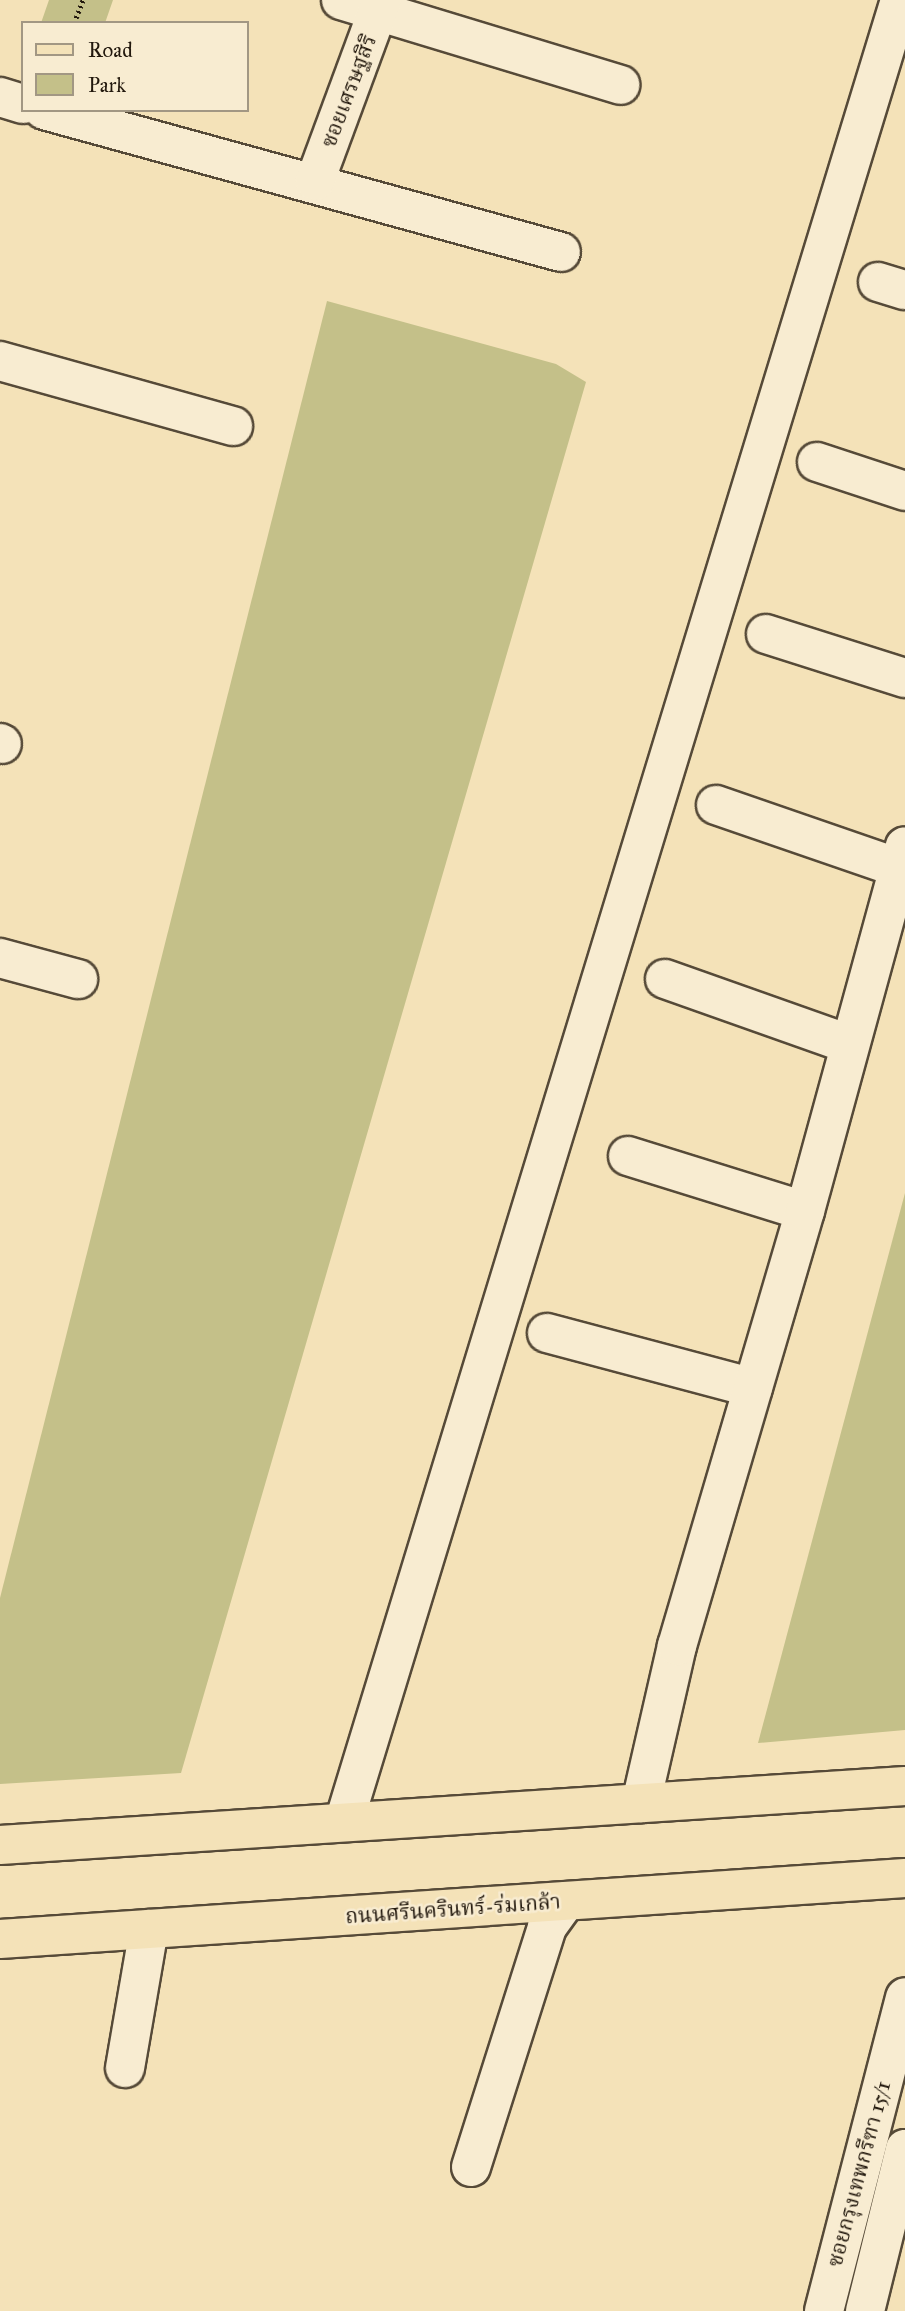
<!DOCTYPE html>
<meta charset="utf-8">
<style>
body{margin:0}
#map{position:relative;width:905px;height:2311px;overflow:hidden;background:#f4e2b8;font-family:"IM FELL Great Primer","Noto Serif Thai",serif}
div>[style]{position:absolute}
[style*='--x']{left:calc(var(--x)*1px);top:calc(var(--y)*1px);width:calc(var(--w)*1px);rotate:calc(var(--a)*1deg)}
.green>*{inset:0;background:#c4c089}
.path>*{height:4.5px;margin-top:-2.25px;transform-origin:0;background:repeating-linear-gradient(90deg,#22180d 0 2px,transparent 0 5.5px)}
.roads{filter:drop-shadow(2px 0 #564a38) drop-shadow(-2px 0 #564a38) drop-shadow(0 2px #564a38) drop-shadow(0 -2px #564a38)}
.minor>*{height:38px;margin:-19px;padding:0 19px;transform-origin:19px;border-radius:19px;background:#f8ecd1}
.major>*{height:38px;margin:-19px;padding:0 19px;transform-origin:19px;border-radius:19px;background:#f4e2b8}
span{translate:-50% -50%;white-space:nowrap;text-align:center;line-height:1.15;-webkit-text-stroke:5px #f8ecd1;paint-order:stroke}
.street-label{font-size:21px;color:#22180d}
.legend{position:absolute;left:21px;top:21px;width:228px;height:91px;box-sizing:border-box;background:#f8ecd1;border:2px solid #a29783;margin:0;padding:9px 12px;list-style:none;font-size:21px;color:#22180d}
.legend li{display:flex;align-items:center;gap:14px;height:35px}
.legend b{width:35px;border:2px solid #a29783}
</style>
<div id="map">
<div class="green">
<div style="clip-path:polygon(49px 0,113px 0,105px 23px,41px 23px)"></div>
<div style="clip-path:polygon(327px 301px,556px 364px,586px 382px,181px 1773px,0 1784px,0 1598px)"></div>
<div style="clip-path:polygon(905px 1193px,905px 1730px,758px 1743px)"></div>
</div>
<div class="path">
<div style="--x:74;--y:23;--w:25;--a:-69"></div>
</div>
<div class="roads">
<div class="minor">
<div style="--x:341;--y:0;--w:292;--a:16.9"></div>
<div style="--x:0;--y:97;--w:24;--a:17"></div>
<div style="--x:44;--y:110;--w:536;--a:15.36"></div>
<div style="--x:315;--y:181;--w:193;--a:-69.7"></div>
<div style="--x:878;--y:282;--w:28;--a:17"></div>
<div style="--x:0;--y:361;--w:242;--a:15.6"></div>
<div style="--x:817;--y:462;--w:93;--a:18.2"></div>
<div style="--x:766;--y:634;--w:146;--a:17.6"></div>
<div style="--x:0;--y:743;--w:2;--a:27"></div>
<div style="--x:716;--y:805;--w:194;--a:19"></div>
<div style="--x:0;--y:958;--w:81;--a:15.1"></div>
<div style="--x:665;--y:979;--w:195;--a:19.5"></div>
<div style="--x:628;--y:1156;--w:185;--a:17.3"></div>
<div style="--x:547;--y:1333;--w:213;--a:14.9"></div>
<div style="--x:641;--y:1803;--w:161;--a:-77.1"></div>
<div style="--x:677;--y:1646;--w:453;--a:-73.6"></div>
<div style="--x:805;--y:1211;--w:378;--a:-74.7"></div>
<div style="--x:344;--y:1822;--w:1905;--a:-73.03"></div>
<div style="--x:125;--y:2068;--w:141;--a:-80.2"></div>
<div style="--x:471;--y:2167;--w:252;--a:-72.4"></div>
<div style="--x:547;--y:1927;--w:32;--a:-54"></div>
<div style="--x:824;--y:2311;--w:324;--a:-75.5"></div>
<div style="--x:865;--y:2311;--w:167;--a:-76.1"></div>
</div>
<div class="major">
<div style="--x:0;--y:1845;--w:907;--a:-3.73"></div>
<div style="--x:0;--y:1939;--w:907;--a:-3.86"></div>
</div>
</div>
<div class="street-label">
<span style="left:349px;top:91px;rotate:-69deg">ซอยเศรษฐสิริ</span>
<span style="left:453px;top:1909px;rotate:-4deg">ถนนศรีนครินทร์-ร่มเกล้า</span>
<span style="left:859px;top:2174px;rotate:-75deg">ซอยกรุงเทพกรีฑา 15/1</span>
</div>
<ul class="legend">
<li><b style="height:9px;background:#f4e2b8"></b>Road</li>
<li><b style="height:19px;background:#c4c089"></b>Park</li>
</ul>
</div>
